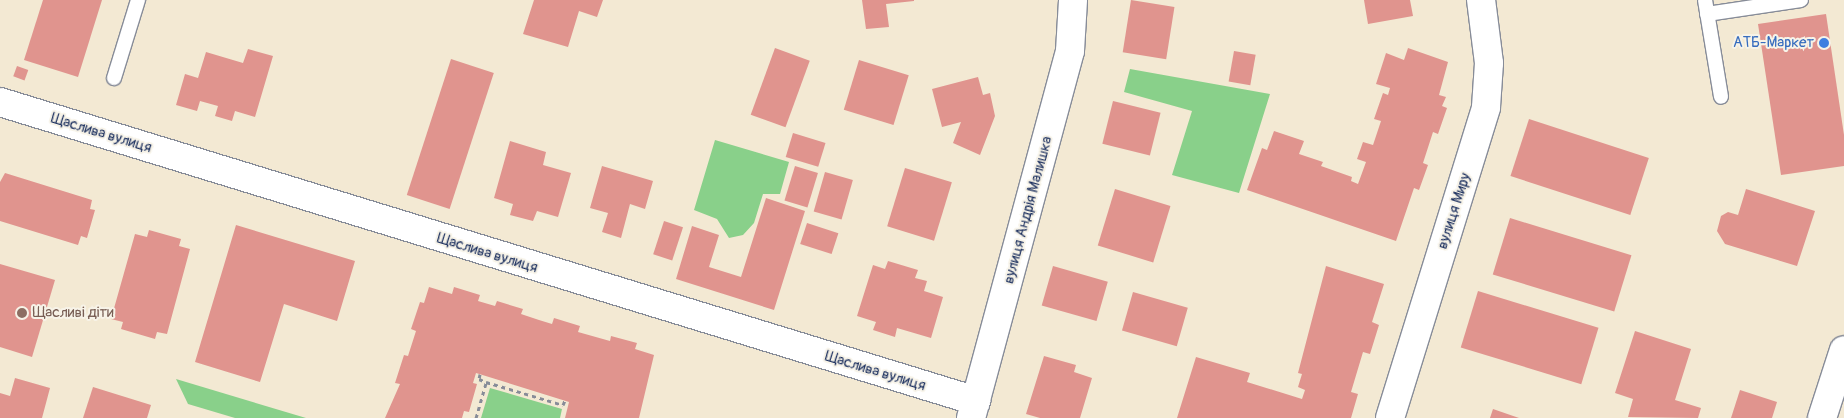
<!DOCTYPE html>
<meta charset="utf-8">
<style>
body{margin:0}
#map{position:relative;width:1844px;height:418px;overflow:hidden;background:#f3e9d3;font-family:Pangolin,sans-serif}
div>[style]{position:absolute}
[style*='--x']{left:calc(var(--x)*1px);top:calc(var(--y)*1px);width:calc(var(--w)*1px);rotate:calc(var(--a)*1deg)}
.green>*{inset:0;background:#89d08a}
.building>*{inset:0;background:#e0948e;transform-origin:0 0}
.path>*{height:3px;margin-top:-1.5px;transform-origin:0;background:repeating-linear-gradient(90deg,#878c98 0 4px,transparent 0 8px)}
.roads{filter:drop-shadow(1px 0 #878c98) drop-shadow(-1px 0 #878c98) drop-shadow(0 1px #878c98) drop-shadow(0 -1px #878c98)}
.service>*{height:14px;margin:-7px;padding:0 7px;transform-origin:7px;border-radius:7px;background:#fff}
.minor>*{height:28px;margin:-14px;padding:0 14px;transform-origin:14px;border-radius:14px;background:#fff}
.dots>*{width:14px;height:14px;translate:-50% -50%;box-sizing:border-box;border:2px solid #f7f3e8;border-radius:50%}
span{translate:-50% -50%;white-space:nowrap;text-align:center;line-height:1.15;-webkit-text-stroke:4px #f7f3e8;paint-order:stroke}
.shop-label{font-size:15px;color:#366cbe}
.right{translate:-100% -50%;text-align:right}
.street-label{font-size:15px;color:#1b2f5e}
.education-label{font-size:15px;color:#785e54}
.left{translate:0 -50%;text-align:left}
</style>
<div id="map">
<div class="green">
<div style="clip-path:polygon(1130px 69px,1270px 94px,1239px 193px,1172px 175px,1192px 111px,1124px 92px)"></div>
<div style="clip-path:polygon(715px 140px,789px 162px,780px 194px,763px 194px,754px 223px,743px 235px,729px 238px,717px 219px,694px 210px)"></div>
<div style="clip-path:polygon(176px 379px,306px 418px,235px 418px,188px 404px)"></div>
<div style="clip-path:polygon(490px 388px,562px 409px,560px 418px,481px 418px)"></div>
</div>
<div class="building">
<div style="clip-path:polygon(43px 0,102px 0,78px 77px,24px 60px)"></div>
<div style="clip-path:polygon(534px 0,603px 0,597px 17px,579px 11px,568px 47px,523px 34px)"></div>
<div style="clip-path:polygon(862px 0,914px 0,914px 1px,886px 4px,889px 27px,866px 29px)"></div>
<div style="left:1131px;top:0;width:44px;height:53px;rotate:9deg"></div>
<div style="clip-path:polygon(1364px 0,1410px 0,1413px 16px,1368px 24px)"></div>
<div style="clip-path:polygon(1826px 14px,1844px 135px,1844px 166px,1781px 175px,1758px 24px)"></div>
<div style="left:775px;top:48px;width:37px;height:71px;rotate:20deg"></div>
<div style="clip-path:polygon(1408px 48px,1448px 62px,1439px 95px,1446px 97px,1442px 106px,1447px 108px,1438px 134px,1433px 132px,1423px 163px,1428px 165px,1419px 190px,1414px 188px,1396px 241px,1247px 190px,1262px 148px,1267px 150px,1274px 131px,1304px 141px,1299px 154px,1323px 162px,1321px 166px,1352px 177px,1351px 181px,1358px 184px,1366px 162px,1357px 159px,1363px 142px,1373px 145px,1381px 121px,1374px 119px,1383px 93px,1388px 95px,1390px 88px,1376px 84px,1386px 53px,1404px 60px)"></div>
<div style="clip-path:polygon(248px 49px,273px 56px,255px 117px,235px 111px,232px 121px,215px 116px,218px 106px,200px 101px,197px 111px,176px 105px,185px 74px,198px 78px,206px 52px,243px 63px)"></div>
<div style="left:1234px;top:51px;width:22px;height:31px;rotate:10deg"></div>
<div style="left:451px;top:59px;width:45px;height:143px;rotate:18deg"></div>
<div style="left:859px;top:60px;width:52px;height:52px;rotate:17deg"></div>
<div style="left:17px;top:66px;width:12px;height:11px;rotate:20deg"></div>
<div style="clip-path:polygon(978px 77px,983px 95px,990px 93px,995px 116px,980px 155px,953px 143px,961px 122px,942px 127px,932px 89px)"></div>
<div style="left:1113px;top:101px;width:49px;height:44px;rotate:14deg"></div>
<div style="left:1529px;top:119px;width:126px;height:60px;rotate:18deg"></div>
<div style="left:793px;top:133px;width:34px;height:25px;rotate:17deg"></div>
<div style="clip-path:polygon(510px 141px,546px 152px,543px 165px,571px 173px,558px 217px,537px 211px,533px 221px,510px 215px,513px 204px,494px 198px)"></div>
<div style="clip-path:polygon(602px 166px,653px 181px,645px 209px,630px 204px,621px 238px,602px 232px,608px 213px,590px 208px)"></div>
<div style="left:795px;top:166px;width:24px;height:36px;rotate:17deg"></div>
<div style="left:905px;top:168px;width:49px;height:61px;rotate:17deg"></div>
<div style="left:825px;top:172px;width:29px;height:41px;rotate:16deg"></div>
<div style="clip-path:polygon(5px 173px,92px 200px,90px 209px,95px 210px,87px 238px,81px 236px,78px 245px,0 221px,0 182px)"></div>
<div style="left:1115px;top:189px;width:58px;height:59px;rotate:17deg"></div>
<div style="clip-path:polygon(1746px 189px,1815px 211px,1797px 266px,1725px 244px,1717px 231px,1721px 216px,1728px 212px,1738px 215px)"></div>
<div style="clip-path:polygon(766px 198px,805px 211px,774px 310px,676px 279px,692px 226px,719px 235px,709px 267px,741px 277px)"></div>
<div style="left:1510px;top:218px;width:127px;height:59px;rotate:17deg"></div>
<div style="left:664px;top:221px;width:20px;height:35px;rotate:18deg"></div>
<div style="left:807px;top:223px;width:33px;height:22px;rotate:18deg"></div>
<div style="clip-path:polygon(236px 225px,355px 261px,337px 321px,284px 304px,260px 382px,195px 362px)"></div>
<div style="clip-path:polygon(149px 230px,181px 239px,179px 246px,190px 249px,167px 334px,157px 332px,155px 339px,121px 329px,123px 322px,111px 319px,135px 234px,147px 237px)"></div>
<div style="clip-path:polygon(888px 261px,918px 270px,915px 278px,927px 281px,924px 291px,943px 297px,931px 338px,897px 328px,895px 337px,873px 330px,876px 322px,857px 316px,873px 265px,885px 269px)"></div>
<div style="clip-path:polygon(0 264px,55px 280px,32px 357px,0 347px)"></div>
<div style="left:1053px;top:266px;width:57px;height:41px;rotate:16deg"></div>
<div style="clip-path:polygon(1326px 266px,1384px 284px,1372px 322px,1379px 325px,1370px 354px,1363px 352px,1351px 392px,1358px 394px,1351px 418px,1177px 418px,1196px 357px,1250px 373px,1247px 382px,1302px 399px,1305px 390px,1298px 387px,1302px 374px,1298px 373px)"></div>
<div style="clip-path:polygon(429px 287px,452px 294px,454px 287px,480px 295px,478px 301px,495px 306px,497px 301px,523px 309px,521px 314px,539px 320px,552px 324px,554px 318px,580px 326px,578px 332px,610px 341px,611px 336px,637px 343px,635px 349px,654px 355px,639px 418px,565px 418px,569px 402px,476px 373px,473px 383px,477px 384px,469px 412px,464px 411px,462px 418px,385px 418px,400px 384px,395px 383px,404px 355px,408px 356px,416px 331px,411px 329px,420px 302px,424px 303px)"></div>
<div style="left:1478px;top:291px;width:126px;height:59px;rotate:17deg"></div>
<div style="left:1133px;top:292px;width:57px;height:40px;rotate:16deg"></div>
<div style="clip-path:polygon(1635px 331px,1691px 349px,1675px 400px,1701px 408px,1698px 418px,1628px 417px,1633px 399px,1615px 393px)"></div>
<div style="clip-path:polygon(1044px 356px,1076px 365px,1074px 372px,1092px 378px,1080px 418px,1040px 418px,1026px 414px)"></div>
<div style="clip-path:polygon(15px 378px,50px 388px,42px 418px,0 418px,0 393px,10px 396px)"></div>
<div style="clip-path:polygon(93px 387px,151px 405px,147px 418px,83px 418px)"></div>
<div style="clip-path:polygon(1740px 390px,1777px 402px,1772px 418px,1731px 418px)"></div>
<div style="clip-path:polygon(1493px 409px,1519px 418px,1490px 418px)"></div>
</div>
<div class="path">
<div style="--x:480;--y:374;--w:5;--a:101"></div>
<div style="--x:479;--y:379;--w:8;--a:23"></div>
<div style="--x:486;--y:382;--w:80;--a:16.6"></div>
<div style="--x:563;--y:405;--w:5;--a:-68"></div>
<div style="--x:476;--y:418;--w:37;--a:-74"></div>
</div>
<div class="roads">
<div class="service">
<div style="--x:1705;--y:0;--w:98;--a:80.6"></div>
<div style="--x:1707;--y:14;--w:95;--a:-8.5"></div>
<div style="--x:114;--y:78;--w:82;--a:-72.9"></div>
</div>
<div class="minor">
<div style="--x:0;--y:102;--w:1021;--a:17.03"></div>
<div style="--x:971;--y:418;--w:380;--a:-74.9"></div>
<div style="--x:1070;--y:51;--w:51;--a:-86.6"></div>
<div style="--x:1390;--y:418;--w:325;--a:-72.8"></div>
<div style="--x:1486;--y:107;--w:44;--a:-86.1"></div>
<div style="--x:1489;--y:63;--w:64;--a:-97.2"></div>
<div style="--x:1822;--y:418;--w:71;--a:-72.1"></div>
</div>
</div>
<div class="dots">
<div style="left:1824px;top:43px;background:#3f7fe0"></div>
<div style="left:22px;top:313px;background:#8d6e63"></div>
</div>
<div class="shop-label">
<span class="right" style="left:1814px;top:43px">АТБ-Маркет</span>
</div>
<div class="street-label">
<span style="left:101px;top:133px;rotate:17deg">Щаслива вулиця</span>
<span style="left:1028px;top:210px;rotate:-75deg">вулиця Андрія Малишка</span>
<span style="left:1454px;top:211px;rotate:-72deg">вулиця Миру</span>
<span style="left:487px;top:253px;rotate:17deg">Щаслива вулиця</span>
<span style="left:875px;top:371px;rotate:17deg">Щаслива вулиця</span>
</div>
<div class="education-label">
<span class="left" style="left:32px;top:313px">Щасливі діти</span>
</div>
</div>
